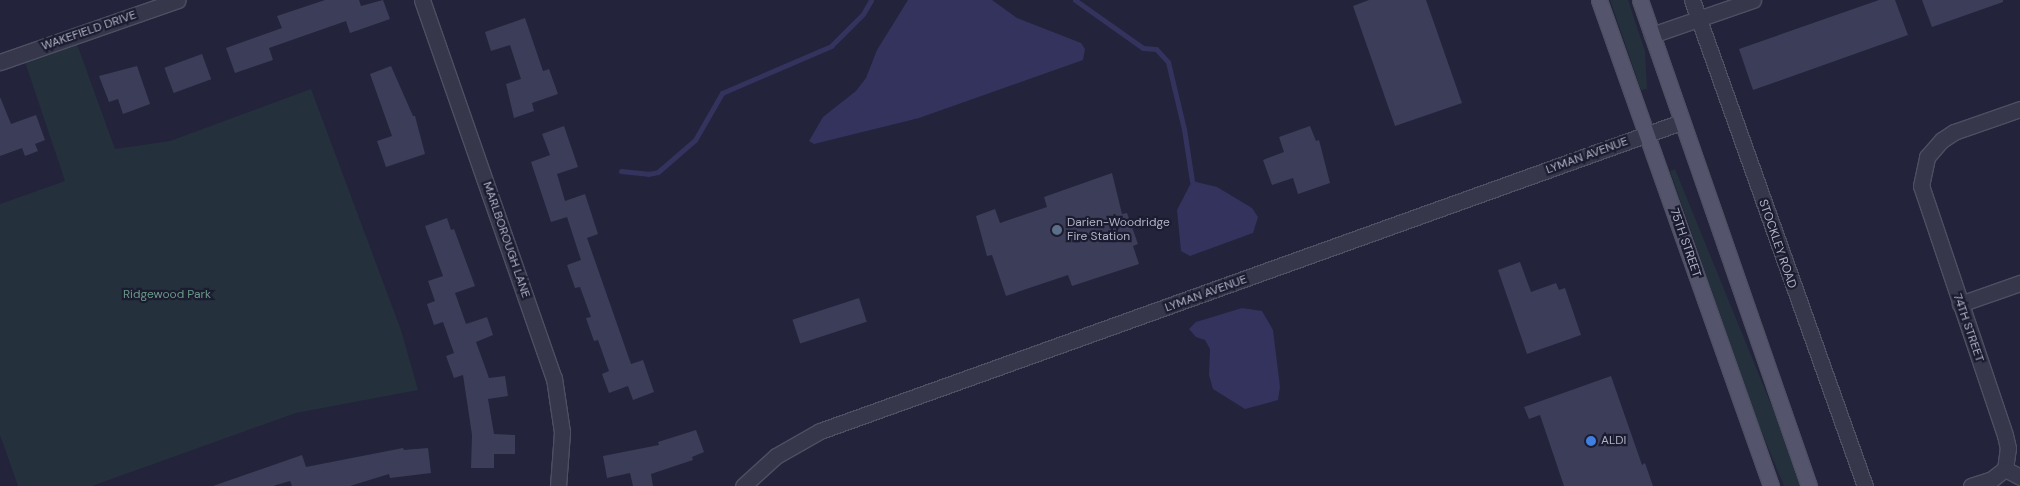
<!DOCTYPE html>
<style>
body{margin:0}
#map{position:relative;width:2020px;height:486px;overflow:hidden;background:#23233b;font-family:"DM Sans",sans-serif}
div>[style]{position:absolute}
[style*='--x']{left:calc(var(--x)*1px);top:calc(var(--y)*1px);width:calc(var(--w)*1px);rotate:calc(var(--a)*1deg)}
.green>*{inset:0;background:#24303c}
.water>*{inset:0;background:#33335e}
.stream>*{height:5px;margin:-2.5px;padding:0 2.5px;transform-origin:2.5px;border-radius:2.5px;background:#33335e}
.building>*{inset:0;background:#3c3d59;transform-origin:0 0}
.roads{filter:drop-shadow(1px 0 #4e4f63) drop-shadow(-1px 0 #4e4f63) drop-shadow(0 1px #4e4f63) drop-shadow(0 -1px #4e4f63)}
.minor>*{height:15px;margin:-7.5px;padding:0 7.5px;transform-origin:7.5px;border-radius:7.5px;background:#36374b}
.major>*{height:15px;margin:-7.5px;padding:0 7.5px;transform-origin:7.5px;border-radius:7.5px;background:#54556c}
.dots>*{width:14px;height:14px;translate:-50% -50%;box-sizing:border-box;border:2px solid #1c1c30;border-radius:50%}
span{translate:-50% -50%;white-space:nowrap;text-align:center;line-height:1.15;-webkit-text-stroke:4.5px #1c1c30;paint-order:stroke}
.street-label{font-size:12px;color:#b2b2c7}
.poi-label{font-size:12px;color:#b2b2c7}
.left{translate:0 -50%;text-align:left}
.park-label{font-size:12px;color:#699886}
</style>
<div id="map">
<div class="green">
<div style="clip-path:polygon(1610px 0,1628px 0,1645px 51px,1647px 89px,1641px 90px)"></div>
<div style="clip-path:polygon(77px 44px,115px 149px,170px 141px,311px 89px,401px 330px,418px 390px,296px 413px,92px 486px,18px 486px,0 435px,0 204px,65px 181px,25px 62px)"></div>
<div style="clip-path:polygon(1675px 169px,1773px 409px,1800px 486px,1784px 486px,1757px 421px,1670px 171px)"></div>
</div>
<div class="water">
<div style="clip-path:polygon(908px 0,992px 0,1017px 18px,1081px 43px,1085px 49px,1083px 60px,919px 118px,814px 144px,809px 141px,823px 117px,856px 91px,866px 78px,877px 50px)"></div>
<div style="clip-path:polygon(1192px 181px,1217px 187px,1252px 208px,1258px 217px,1253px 233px,1190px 256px,1181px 251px,1177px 210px)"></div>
<div style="clip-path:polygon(1242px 308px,1262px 311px,1273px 330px,1280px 387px,1278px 400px,1245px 409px,1213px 389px,1209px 375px,1210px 349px,1205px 340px,1196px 337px,1189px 329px,1196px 322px)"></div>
</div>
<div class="stream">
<div style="--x:1075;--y:0;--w:83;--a:35.2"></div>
<div style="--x:1143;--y:48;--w:13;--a:4"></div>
<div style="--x:1156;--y:49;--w:18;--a:47"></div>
<div style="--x:1168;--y:62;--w:69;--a:76.6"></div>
<div style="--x:1184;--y:129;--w:53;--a:81.3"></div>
<div style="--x:621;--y:171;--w:27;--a:6"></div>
<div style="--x:648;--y:174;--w:10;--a:-11"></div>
<div style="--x:658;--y:172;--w:49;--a:-40.9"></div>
<div style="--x:695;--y:140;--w:54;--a:-60.1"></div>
<div style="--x:722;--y:93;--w:119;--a:-23.3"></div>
<div style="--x:831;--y:46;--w:45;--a:-45"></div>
<div style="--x:863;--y:14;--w:16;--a:-60"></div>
</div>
<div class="building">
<div style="clip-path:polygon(325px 0,359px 0,361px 6px,383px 0,390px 19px,350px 33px,346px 21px,269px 48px,273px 60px,235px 73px,226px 48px,282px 28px,277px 16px)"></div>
<div style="clip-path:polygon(1369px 0,1426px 0,1462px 103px,1395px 126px,1353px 6px)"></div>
<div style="clip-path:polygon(1879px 0,1895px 0,1908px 35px,1753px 90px,1739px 49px)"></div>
<div style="clip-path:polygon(1922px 0,2003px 0,2003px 2px,1932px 27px)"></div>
<div style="clip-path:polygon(525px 18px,543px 71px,549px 69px,558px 94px,532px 103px,534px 111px,514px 118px,506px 84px,521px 79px,510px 45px,491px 51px,485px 32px)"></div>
<div style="left:202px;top:54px;width:27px;height:40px;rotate:70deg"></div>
<div style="clip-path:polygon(137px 66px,150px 104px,123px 114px,118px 99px,109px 102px,99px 76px)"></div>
<div style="clip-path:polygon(391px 66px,413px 116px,415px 116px,425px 154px,386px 167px,377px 141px,392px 136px,370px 74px)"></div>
<div style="clip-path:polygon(0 97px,11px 124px,36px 115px,45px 140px,35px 144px,38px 151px,25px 156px,22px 148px,0 156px)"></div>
<div style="clip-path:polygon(564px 126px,578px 167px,557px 174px,565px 201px,585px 194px,598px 234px,587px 238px,631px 364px,643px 360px,654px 392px,633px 400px,628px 386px,609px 393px,602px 374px,609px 371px,598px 340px,594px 341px,586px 318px,591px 317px,580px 287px,575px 288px,567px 265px,581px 260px,567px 217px,551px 222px,531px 162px,550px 155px,542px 134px)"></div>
<div style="clip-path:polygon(1310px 126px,1316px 141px,1319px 140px,1330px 183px,1298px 194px,1293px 178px,1272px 185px,1263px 160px,1284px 152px,1279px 137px)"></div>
<div style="clip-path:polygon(1112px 173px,1122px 214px,1127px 213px,1138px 244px,1133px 246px,1139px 264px,1072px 286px,1068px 275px,1006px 296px,992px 255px,987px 256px,976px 216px,995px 209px,1000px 223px,1047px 207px,1044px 197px)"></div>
<div style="clip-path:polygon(447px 218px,451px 230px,454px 229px,475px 286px,455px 293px,466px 324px,487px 317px,493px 335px,476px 342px,489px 378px,505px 376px,508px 396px,488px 399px,494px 434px,515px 435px,515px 454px,494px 454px,494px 468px,471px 468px,472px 435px,463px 375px,454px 378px,446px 356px,454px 353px,443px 322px,434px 325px,427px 304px,435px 301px,428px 281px,443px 276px,425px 226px)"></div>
<div style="clip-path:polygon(1520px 262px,1531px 292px,1556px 283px,1559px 290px,1565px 288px,1581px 335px,1527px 354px,1498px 270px)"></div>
<div style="left:859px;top:298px;width:25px;height:70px;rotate:72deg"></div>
<div style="clip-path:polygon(1611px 376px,1642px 465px,1645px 463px,1653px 486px,1564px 486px,1540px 415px,1529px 419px,1524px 407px)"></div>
<div style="clip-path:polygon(696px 430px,704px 452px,692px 457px,693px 460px,651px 474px,653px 486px,633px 486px,630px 473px,607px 478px,603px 456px,659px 445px,658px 442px)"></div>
<div style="clip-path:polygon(403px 448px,404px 450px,428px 448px,431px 473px,390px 478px,389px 474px,350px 486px,292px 486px,290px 481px,273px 486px,213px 486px,302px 455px,306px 467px)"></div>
</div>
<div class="roads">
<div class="minor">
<div style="--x:422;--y:0;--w:400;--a:70.8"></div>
<div style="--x:554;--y:378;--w:55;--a:81.6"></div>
<div style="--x:562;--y:432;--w:54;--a:94.2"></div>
<div style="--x:1692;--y:0;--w:516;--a:70.41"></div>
<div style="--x:1652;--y:35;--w:107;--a:-19.1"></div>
<div style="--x:0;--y:62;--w:188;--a:-19.2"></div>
<div style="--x:1960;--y:304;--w:64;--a:-19.3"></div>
<div style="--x:2005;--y:469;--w:21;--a:-82"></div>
<div style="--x:2008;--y:448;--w:13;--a:-103"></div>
<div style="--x:2005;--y:435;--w:263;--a:-108.6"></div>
<div style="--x:1921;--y:186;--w:30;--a:-78"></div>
<div style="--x:1927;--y:157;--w:23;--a:-49"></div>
<div style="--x:1942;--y:140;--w:14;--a:-34"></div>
<div style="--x:1954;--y:132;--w:70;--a:-19.2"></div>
<div style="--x:2005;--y:469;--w:17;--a:28"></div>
<div style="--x:743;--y:486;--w:45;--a:-42.3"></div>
<div style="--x:776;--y:456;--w:51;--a:-29.6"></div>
<div style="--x:820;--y:431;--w:915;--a:-19.74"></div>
<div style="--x:1971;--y:486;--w:22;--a:-18"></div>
<div style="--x:1992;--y:479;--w:16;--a:-38"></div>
</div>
<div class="major">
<div style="--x:1599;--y:0;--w:516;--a:70.51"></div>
<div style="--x:1640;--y:0;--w:515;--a:70.83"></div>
</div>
</div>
<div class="dots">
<div style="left:1057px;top:230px;background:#5c6f8a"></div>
<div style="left:1591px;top:441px;background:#3f7fe0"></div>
</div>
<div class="street-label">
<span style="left:89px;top:31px;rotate:-19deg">WAKEFIELD DRIVE</span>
<span style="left:1587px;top:156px;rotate:-20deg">LYMAN AVENUE</span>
<span style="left:506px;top:240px;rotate:71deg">MARLBOROUGH LANE</span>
<span style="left:1685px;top:243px;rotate:71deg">75TH STREET</span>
<span style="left:1777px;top:244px;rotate:71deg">STOCKLEY ROAD</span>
<span style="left:1206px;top:294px;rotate:-20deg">LYMAN AVENUE</span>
<span style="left:1968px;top:328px;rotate:71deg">74TH STREET</span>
</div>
<div class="poi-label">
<span class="left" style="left:1067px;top:230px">Darien-Woodridge<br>Fire Station</span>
<span class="left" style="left:1601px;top:441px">ALDI</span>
</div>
<div class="park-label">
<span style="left:167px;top:295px">Ridgewood Park</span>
</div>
</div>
